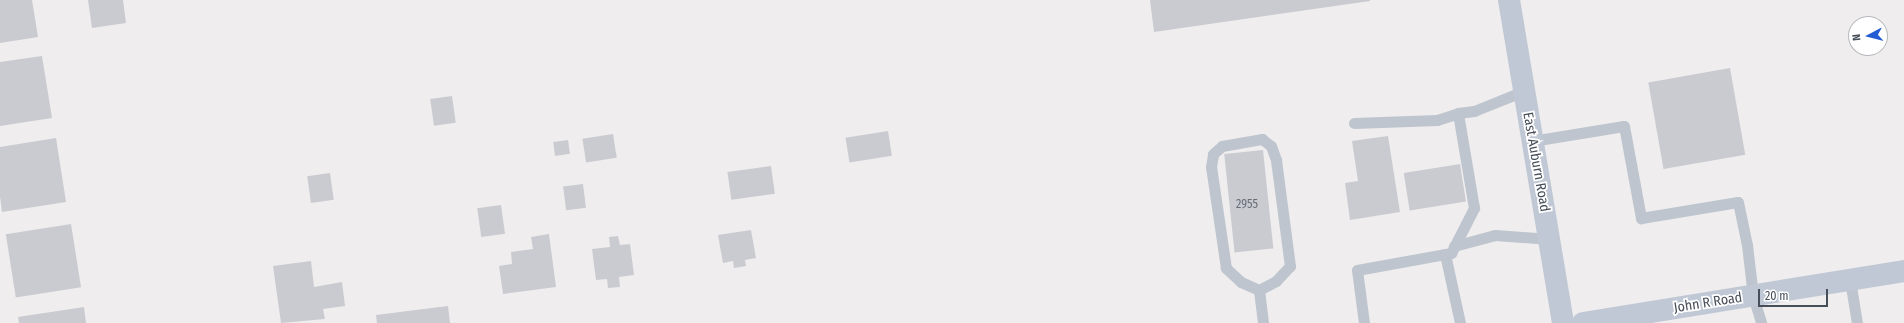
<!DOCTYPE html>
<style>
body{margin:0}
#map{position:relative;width:1904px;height:323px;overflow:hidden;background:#efeded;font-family:"Fira Sans Condensed",sans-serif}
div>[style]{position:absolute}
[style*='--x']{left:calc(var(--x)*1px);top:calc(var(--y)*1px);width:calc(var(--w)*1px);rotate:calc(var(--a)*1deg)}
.building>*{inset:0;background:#cacbd1;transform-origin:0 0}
.lane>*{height:11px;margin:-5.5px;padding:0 5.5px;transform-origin:5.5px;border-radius:5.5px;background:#bec5ce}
.secondary>*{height:22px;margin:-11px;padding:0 11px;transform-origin:11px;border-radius:11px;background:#c0c8d5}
span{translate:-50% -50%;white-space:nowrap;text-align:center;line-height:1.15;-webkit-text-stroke:3.5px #fff;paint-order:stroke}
.number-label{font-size:12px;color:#676d77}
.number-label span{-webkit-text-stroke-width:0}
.street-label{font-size:14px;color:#464e59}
.north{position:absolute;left:1848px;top:16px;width:40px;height:40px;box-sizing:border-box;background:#fff;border:1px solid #b5b8bd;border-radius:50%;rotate:263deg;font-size:11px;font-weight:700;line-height:16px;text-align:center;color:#464e59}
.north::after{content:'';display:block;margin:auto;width:14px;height:18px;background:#235cd3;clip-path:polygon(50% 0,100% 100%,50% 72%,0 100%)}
.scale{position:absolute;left:1758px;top:289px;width:70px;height:18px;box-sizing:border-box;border:2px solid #464e59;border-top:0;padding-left:5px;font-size:12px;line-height:14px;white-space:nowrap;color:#464e59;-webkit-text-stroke:3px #fff;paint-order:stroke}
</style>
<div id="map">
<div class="building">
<div style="clip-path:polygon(0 0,32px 0,38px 37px,0 43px)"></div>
<div style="clip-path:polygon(88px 0,123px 0,126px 23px,92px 28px)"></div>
<div style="clip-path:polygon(1150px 0,1370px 0,1370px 1px,1154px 32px)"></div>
<div style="clip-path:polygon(42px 56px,52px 118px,0 126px,0 62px)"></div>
<div style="left:1730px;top:68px;width:88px;height:83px;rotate:80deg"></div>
<div style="left:452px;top:96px;width:27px;height:22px;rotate:82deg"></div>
<div style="left:888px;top:131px;width:25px;height:43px;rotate:81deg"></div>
<div style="left:613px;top:134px;width:24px;height:31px;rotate:81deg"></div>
<div style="clip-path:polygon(1388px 136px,1400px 212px,1350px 220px,1345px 183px,1358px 181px,1352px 141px)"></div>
<div style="clip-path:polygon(56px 138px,66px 202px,2px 212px,0 196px,0 147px)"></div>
<div style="left:568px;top:140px;width:14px;height:15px;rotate:82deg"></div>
<div style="left:1263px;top:150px;width:99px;height:39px;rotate:84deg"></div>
<div style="left:1460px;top:164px;width:38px;height:57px;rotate:81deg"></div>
<div style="left:771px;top:166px;width:28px;height:44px;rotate:82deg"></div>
<div style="left:330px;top:173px;width:27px;height:23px;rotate:82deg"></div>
<div style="left:583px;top:184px;width:24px;height:20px;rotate:83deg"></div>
<div style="left:501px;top:205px;width:29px;height:24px;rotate:82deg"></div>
<div style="left:71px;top:224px;width:64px;height:66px;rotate:81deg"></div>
<div style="clip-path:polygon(751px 230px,756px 258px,745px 260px,746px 266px,734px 268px,733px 261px,723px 263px,718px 235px)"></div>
<div style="clip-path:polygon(549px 234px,556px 287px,503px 294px,499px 266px,512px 264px,511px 252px,533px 249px,531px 237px)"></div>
<div style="clip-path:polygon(618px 236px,620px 245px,630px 244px,634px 275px,619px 277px,620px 287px,608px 288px,607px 279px,596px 280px,592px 249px,610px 247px,609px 237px)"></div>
<div style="clip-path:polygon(311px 261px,314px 287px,342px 282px,345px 306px,323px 309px,325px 319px,281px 323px,273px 266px)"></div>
<div style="clip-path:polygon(448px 306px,450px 323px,377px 323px,376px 315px)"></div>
<div style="clip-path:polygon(84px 307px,86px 323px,19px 323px,18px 317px)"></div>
</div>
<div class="lane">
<div style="--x:1354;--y:123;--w:83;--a:-2.1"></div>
<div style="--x:1437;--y:120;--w:22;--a:-18"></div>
<div style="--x:1458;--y:113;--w:16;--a:-7"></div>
<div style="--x:1474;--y:111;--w:54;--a:-21.8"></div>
<div style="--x:1262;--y:139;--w:11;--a:38"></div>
<div style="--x:1271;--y:146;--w:15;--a:70"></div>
<div style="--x:1276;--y:160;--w:107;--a:82.5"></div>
<div style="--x:1290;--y:266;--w:21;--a:133"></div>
<div style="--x:1276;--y:281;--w:19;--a:152"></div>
<div style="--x:1259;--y:290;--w:20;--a:-156"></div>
<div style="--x:1241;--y:282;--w:21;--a:-137"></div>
<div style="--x:1226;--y:268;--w:102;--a:-98.4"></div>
<div style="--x:1211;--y:167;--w:13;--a:-81"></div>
<div style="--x:1213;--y:154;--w:12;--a:-42"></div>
<div style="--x:1222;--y:146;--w:41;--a:-9.9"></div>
<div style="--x:1532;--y:141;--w:93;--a:-9.3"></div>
<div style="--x:1624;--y:126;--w:94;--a:79.5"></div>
<div style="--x:1641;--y:218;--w:98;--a:-9.4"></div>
<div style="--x:1738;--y:202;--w:44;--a:78.2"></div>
<div style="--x:1747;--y:245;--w:51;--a:83.3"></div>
<div style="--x:1753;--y:296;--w:28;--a:73"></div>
<div style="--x:1454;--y:246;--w:42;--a:-15"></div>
<div style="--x:1495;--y:235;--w:54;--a:4.2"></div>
<div style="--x:1445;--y:254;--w:71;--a:77.7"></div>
<div style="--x:1850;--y:280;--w:44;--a:80.8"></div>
<div style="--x:1259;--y:290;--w:33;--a:83"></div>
<div style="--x:1364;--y:323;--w:53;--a:-97.5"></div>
<div style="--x:1357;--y:270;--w:96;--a:-10.3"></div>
<div style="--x:1451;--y:253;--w:51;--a:-62.9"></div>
<div style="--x:1474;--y:208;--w:96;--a:-99.6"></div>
</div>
<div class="secondary">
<div style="--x:1509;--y:0;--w:327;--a:80.5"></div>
<div style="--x:1583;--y:323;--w:325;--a:-9.2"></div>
</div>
<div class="number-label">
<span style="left:1247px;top:205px">2955</span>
</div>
<div class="street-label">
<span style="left:1536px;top:162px;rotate:80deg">East Auburn Road</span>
<span style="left:1708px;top:303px;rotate:-9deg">John R Road</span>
</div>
<div class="north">N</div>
<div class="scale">20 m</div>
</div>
